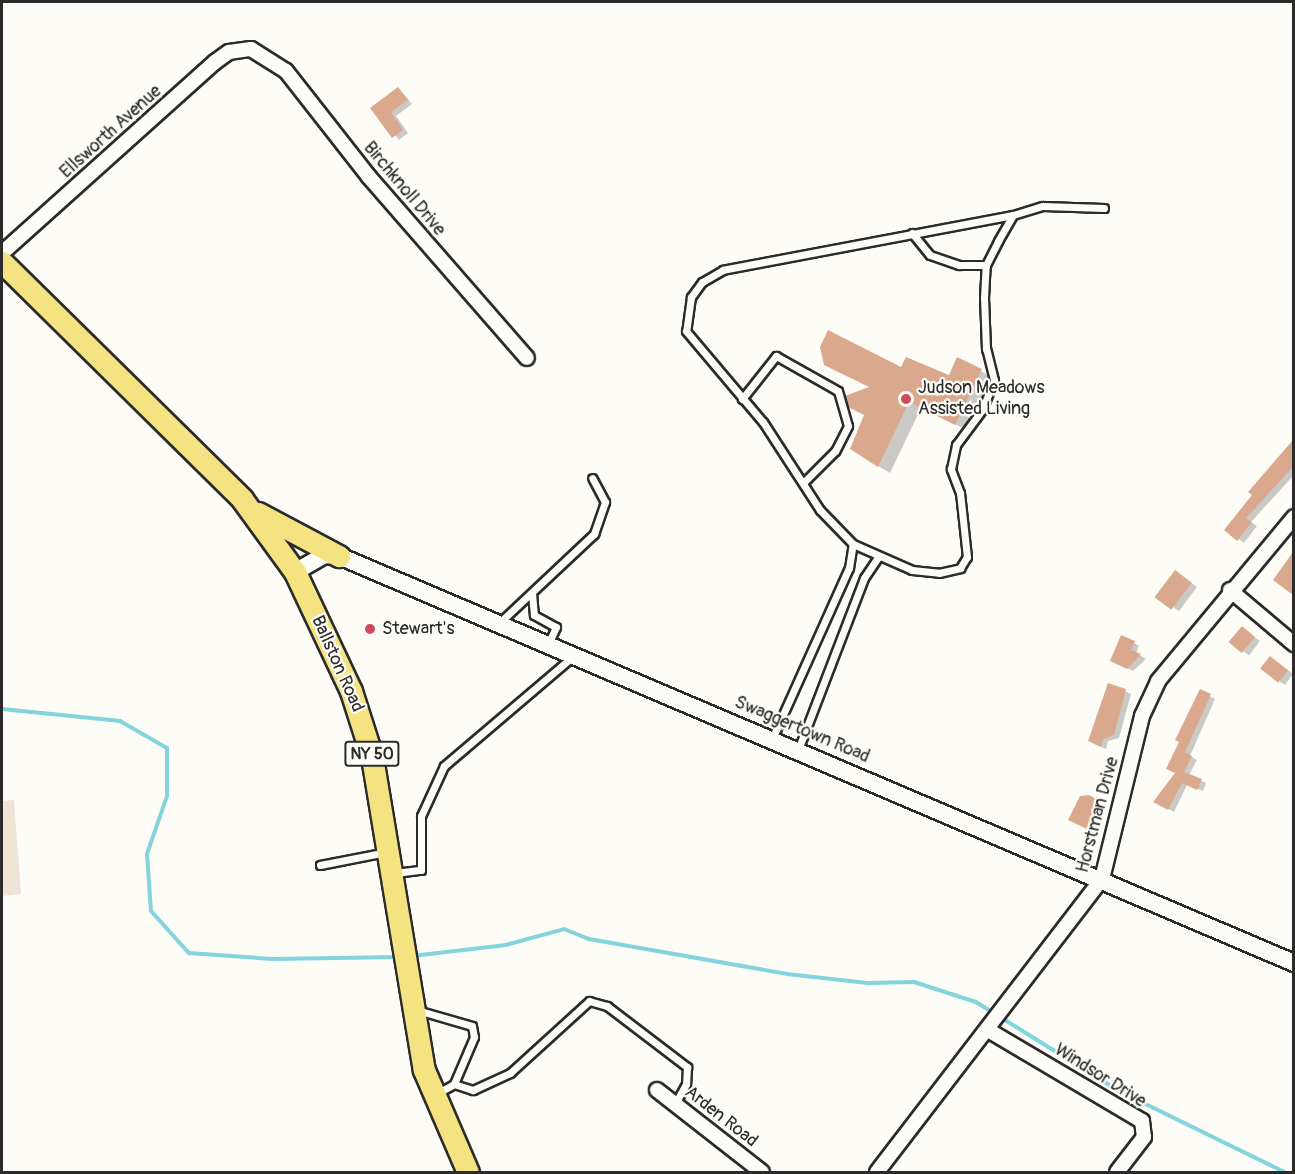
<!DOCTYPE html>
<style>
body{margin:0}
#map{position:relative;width:1295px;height:1174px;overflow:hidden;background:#fdfcf7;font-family:Pangolin,sans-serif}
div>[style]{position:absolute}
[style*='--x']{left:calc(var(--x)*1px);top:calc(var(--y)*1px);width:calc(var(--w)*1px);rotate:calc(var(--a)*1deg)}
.built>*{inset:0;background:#f2e3d7}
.shadow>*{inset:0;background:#0003;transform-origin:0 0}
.stream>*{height:4px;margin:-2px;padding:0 2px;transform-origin:2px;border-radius:2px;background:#84d4de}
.building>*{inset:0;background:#daa88d;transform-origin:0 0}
.roads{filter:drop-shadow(2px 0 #2b2b2b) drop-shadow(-2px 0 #2b2b2b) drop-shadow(0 2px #2b2b2b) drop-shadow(0 -2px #2b2b2b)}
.service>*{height:7px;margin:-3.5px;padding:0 3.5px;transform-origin:3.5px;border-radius:3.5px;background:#fdfcf7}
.minor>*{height:14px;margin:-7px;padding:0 7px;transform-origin:7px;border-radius:7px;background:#fdfcf7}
.tertiary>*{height:16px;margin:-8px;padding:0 8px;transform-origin:8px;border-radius:8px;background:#fdfcf7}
.primary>*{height:21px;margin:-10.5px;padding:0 10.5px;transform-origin:10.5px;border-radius:10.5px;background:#f5e382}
.dots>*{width:16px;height:16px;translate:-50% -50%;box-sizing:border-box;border:3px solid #fdfcf7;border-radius:50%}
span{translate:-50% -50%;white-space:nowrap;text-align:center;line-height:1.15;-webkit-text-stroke:4.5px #fdfcf7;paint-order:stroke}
.shield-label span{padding:2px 4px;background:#fdfcf7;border:2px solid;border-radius:4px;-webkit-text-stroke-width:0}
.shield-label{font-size:16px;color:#2b2b2b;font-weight:700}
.street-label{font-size:18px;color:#2b2b2b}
.poi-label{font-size:18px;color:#2b2b2b}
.left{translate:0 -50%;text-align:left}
.frame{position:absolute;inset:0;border:3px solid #2b2b2b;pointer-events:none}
</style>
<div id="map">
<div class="built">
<div style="clip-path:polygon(14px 800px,21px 894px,2px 896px,2px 801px)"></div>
</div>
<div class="shadow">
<div style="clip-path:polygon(399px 89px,412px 104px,396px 116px,408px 133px,399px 140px,373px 108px)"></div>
<div style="clip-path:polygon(902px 369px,950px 377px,981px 371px,993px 378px,967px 430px,921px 408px,890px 473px,878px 466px,865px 415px,872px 388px)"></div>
<div style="clip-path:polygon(1294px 442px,1294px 475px,1251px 522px,1257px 526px,1244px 543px,1226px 530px,1254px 495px,1250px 492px)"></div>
<div style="clip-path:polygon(1181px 575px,1197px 587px,1179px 611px,1174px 608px)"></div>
<div style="left:1242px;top:628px;width:22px;height:18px;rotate:36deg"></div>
<div style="clip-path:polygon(1134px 643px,1139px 646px,1136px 653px,1146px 659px,1133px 671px,1117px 663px)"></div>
<div style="clip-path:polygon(1275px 661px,1293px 674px,1285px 685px,1280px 682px)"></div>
<div style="clip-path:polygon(1125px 691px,1131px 694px,1119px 738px,1108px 741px,1106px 749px,1095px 744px)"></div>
<div style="clip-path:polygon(1200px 691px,1215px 699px,1190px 756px,1197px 760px,1189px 775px,1206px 783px,1203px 791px,1187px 785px,1174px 812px,1155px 802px,1177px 773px)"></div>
<div style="clip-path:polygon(1097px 801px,1102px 817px,1095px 832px,1075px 822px)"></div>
</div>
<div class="stream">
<div style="--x:2;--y:709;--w:119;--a:5.8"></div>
<div style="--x:120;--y:721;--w:54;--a:29.9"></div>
<div style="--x:167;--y:748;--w:48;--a:90"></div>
<div style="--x:167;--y:796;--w:61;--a:109"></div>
<div style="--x:147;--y:854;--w:57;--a:86"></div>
<div style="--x:151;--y:911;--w:57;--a:47.9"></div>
<div style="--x:189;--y:953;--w:84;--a:4.1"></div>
<div style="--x:273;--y:959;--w:126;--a:-0.9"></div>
<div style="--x:412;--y:956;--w:95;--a:-6.7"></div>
<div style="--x:506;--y:945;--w:60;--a:-15.4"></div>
<div style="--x:564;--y:929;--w:27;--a:22"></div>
<div style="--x:589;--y:939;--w:201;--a:10"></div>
<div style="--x:787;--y:974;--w:81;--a:6.3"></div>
<div style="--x:868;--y:983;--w:46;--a:-1.2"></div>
<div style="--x:914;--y:982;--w:65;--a:17.9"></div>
<div style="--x:976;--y:1002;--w:168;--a:31.9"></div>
<div style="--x:1119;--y:1091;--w:184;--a:26.1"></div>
</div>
<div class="building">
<div style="clip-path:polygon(398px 87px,408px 100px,391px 112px,403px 130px,392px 138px,370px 108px)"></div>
<div style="clip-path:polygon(828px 330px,901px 367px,906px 357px,949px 375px,957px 357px,982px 369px,955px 425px,909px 402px,878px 467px,850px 449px,864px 415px,848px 407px,845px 396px,869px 387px,824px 365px,820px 347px)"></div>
<div style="clip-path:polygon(1293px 440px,1293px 467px,1246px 518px,1252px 522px,1237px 541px,1224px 530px,1252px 495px,1248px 492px)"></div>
<div style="clip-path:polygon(1293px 552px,1293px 595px,1273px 580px)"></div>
<div style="left:1175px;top:570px;width:21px;height:34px;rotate:37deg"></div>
<div style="left:1242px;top:626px;width:17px;height:21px;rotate:40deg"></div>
<div style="clip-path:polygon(1121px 635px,1135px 641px,1131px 650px,1141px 654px,1127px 669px,1110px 661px)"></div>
<div style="left:1270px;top:656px;width:23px;height:16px;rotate:38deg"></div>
<div style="clip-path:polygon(1108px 683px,1126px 689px,1114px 735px,1103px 739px,1101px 747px,1088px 741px)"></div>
<div style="clip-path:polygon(1200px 689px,1211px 694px,1185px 752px,1192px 756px,1184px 772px,1202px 779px,1197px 790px,1182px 783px,1168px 810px,1153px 802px,1175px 773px,1166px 769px,1179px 742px,1175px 740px)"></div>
<div style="clip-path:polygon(1089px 795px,1098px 800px,1089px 830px,1068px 820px,1080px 796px)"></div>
</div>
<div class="roads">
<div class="service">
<div style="--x:1013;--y:215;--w:295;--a:169.3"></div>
<div style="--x:723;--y:270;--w:24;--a:150"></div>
<div style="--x:702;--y:282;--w:19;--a:126"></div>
<div style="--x:691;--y:297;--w:34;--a:98"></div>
<div style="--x:686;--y:331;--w:119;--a:49.8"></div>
<div style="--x:763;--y:422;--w:105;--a:57.1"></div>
<div style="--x:820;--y:510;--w:47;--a:45.9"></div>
<div style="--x:853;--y:544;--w:64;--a:23.8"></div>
<div style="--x:912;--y:570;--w:27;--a:6"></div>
<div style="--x:939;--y:573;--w:22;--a:-13"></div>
<div style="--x:960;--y:568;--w:13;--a:-58"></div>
<div style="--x:967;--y:557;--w:64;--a:-96.2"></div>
<div style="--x:960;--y:493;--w:26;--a:-111"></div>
<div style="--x:951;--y:469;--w:25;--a:-78"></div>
<div style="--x:956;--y:445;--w:44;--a:-53.4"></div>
<div style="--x:982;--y:410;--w:32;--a:-68"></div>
<div style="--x:994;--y:380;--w:32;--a:-104"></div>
<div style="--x:986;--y:349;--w:51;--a:-92.2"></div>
<div style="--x:984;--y:298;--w:33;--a:-87"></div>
<div style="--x:986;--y:265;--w:27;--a:-63"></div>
<div style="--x:998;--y:241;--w:30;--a:-60"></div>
<div style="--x:1013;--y:215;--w:31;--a:-17"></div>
<div style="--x:1043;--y:206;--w:61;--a:1.9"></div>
<div style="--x:912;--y:233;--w:28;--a:51"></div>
<div style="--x:930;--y:255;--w:31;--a:19"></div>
<div style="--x:959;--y:265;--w:27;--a:0"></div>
<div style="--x:742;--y:399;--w:55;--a:-51.7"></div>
<div style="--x:776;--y:356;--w:71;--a:29.4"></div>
<div style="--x:838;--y:391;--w:36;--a:74"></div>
<div style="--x:848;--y:426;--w:28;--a:117"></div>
<div style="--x:835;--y:451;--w:44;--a:135"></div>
<div style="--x:532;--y:593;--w:22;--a:85"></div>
<div style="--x:534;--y:615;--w:25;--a:29"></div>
<div style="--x:556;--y:627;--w:19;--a:115"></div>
<div style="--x:498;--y:624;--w:132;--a:-43.2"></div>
<div style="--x:594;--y:534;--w:34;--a:-71"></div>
<div style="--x:605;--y:502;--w:27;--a:-118"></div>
<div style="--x:772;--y:739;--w:188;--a:-65.8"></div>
<div style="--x:849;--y:568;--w:24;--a:-81"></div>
<div style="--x:798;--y:750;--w:184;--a:-69"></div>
<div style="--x:864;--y:578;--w:25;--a:-56"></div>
<div style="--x:320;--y:865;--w:67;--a:-11.1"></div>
<div style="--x:395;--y:873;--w:26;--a:-7"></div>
<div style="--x:421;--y:870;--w:54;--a:-90"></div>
<div style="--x:421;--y:816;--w:55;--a:-65.3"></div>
<div style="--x:444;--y:766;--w:168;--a:-40.4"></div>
<div style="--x:417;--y:1010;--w:57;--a:16.2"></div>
<div style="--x:472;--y:1026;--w:11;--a:80"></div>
<div style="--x:474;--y:1037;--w:51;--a:113.1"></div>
<div style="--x:436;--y:1094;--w:21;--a:-29"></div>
<div style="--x:454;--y:1084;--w:20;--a:18"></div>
<div style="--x:473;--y:1090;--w:41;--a:-24.7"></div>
<div style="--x:510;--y:1073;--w:107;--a:-42.3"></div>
<div style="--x:589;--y:1001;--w:19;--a:16"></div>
<div style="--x:607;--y:1006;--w:101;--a:37.3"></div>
<div style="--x:687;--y:1067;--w:17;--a:93"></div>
<div style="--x:686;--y:1084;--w:23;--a:119"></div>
</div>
<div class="minor">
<div style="--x:2;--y:253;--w:286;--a:-41.9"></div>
<div style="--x:215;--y:62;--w:17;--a:-36"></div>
<div style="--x:229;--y:52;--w:22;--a:-8"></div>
<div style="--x:251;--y:49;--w:41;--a:32.2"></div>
<div style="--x:286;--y:71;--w:135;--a:51.9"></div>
<div style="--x:369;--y:177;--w:240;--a:48.9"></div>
<div style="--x:1230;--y:590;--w:84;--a:40.2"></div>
<div style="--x:988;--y:1030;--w:179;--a:30.6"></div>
<div style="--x:1142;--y:1121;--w:16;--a:83"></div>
<div style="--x:1144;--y:1137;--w:44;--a:127.6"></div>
<div style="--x:657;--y:1090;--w:133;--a:38"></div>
<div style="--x:877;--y:1172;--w:369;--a:-52.5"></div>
<div style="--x:1102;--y:879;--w:168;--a:-76.2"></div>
<div style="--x:1142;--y:716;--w:38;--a:-65"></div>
<div style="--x:1158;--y:681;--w:213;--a:-50.3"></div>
</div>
<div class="tertiary">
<div style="--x:295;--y:572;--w:34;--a:-30"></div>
<div style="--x:324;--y:555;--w:15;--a:4"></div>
<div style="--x:339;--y:556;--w:1038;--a:23.08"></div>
</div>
<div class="primary">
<div style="--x:2;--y:262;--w:337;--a:44.6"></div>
<div style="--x:242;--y:499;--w:90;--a:54"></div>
<div style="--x:295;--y:572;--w:132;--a:64.8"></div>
<div style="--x:351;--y:691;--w:69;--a:72.3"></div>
<div style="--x:372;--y:757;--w:317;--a:80.6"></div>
<div style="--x:424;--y:1070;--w:111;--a:66.7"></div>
<div style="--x:258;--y:513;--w:92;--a:28"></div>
</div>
</div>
<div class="dots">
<div style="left:906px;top:399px;background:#d1495b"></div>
<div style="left:370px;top:629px;background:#d1495b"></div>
</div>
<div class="shield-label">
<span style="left:372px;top:754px">NY 50</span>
</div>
<div class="street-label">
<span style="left:111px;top:132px;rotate:-42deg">Ellsworth Avenue</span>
<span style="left:404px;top:189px;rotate:50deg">Birchknoll Drive</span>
<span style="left:337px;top:664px;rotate:66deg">Ballston Road</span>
<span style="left:802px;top:730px;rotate:23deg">Swaggertown Road</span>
<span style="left:1098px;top:815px;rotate:-75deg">Horstman Drive</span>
<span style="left:1100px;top:1076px;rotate:32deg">Windsor Drive</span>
<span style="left:721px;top:1117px;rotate:38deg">Arden Road</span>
</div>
<div class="poi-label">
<span class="left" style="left:918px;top:399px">Judson Meadows<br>Assisted Living</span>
<span class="left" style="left:382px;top:629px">Stewart's</span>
</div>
<div class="frame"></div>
</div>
